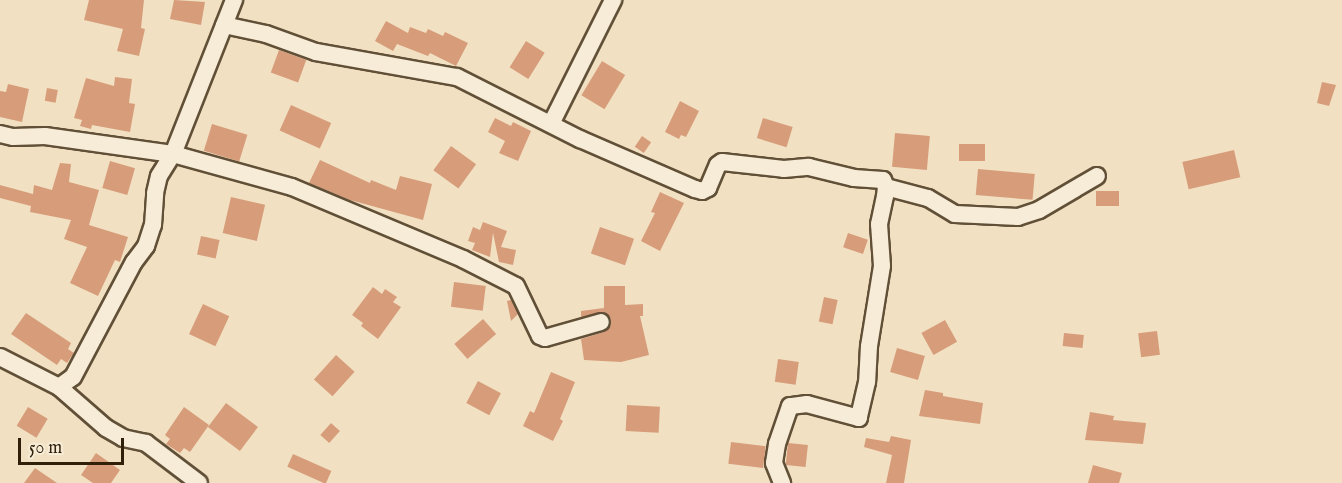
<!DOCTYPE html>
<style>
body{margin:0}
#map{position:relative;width:1342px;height:483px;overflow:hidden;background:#f1e1c2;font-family:"IM FELL English",serif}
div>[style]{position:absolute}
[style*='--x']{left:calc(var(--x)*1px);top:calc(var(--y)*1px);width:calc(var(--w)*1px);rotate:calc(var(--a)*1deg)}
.building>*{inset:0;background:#d79d7b;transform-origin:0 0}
.roads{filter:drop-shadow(2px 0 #615037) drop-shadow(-2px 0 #615037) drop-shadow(0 2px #615037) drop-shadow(0 -2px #615037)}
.minor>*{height:16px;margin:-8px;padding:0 8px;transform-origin:8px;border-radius:8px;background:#f6ecd7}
span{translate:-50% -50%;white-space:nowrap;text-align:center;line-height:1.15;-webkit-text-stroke:4.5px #f6ecd7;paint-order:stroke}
.scale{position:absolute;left:18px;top:438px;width:106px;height:27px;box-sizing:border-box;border:3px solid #312009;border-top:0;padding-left:8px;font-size:18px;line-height:21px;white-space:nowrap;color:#312009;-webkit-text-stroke:4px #f6ecd7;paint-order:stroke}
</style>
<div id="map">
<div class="building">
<div style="clip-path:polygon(89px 0,144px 0,141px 28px,145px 29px,139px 56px,117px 51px,123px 29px,84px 20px)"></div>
<div style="clip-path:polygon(174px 0,205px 2px,201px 25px,170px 19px)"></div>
<div style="clip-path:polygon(386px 21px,408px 33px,410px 27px,426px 33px,428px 29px,443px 36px,445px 32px,468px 43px,456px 66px,430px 53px,428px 56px,397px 44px,393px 51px,375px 41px)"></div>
<div style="left:526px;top:41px;width:22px;height:31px;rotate:32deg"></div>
<div style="left:279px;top:50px;width:29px;height:24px;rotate:20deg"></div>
<div style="left:602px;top:61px;width:27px;height:40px;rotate:31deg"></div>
<div style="clip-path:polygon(115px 77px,132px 79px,129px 103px,135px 104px,130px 132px,92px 125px,91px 129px,80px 126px,82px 120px,74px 118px,86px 78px,114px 86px)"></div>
<div style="clip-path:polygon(1322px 82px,1336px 85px,1329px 106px,1317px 103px)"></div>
<div style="clip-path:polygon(8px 84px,29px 89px,22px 122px,0 117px,0 91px,6px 92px)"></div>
<div style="left:47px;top:88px;width:11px;height:13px;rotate:10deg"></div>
<div style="clip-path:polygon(680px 101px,699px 111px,686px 137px,681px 135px,679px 139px,665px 132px)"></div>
<div style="left:291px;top:105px;width:44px;height:28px;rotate:24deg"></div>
<div style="clip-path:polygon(495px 118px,511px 126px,513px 122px,531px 131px,518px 161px,499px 153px,505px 141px,488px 132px)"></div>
<div style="left:763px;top:118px;width:31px;height:21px;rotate:17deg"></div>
<div style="left:212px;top:124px;width:37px;height:28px;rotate:17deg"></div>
<div style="left:895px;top:133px;width:35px;height:34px;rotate:5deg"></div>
<div style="left:642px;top:136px;width:11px;height:13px;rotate:34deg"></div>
<div style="left:959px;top:144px;width:26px;height:17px"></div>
<div style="left:451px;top:146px;width:31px;height:30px;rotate:36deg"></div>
<div style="left:1234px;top:150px;width:28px;height:53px;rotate:77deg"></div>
<div style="clip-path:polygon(320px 160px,370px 183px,371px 180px,396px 190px,400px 176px,432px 184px,423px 220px,350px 200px,309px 183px)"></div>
<div style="left:110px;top:161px;width:26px;height:28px;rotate:16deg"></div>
<div style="clip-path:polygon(60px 163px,71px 164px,69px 182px,99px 190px,89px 225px,128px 237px,120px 262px,115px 260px,98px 296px,70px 283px,87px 247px,64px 239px,71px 220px,30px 212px,31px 206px,0 198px,0 185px,33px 194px,34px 185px,52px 190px)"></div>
<div style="left:978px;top:169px;width:57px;height:26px;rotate:5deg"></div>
<div style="left:1096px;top:191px;width:23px;height:15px"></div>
<div style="clip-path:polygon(660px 192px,684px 203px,660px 251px,641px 241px,655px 213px,651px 212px)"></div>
<div style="left:231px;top:197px;width:35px;height:37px;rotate:13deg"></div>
<div style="clip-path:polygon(483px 222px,507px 231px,501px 247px,516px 250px,513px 265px,499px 262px,493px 233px,490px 257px,472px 250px,475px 243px,468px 241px,473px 227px,480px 230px)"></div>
<div style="left:600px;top:227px;width:36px;height:28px;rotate:19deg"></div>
<div style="left:848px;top:233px;width:21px;height:15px;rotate:19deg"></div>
<div style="left:201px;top:236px;width:19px;height:19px;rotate:12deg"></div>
<div style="left:454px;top:282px;width:32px;height:25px;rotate:7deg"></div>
<div style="clip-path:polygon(604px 286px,625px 286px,625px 305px,643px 304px,643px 316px,640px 316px,649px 355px,621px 362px,584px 360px,581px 339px,604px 332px,611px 325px,611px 319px,604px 312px,581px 317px,581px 311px,604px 308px)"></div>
<div style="clip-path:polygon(373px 287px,382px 294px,385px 289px,397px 297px,393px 302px,401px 307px,378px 339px,361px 326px,363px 323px,352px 315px)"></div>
<div style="left:824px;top:297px;width:14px;height:25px;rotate:12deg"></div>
<div style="clip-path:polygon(511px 300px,518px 314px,511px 321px,507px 301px)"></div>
<div style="left:203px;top:304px;width:29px;height:33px;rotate:25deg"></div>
<div style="clip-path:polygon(26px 313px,71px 343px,68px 349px,74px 353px,67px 363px,61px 359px,57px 365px,11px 334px)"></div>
<div style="left:483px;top:319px;width:20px;height:38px;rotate:49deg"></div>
<div style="left:945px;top:320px;width:25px;height:27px;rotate:61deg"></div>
<div style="left:1157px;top:331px;width:24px;height:19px;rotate:83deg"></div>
<div style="left:1064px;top:333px;width:20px;height:13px;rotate:6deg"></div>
<div style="left:897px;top:348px;width:29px;height:25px;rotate:16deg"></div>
<div style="left:336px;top:355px;width:25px;height:33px;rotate:42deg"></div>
<div style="left:778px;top:359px;width:21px;height:23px;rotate:8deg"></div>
<div style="clip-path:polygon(551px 372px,575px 382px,560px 419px,563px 421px,553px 441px,523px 426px,530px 411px,534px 413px)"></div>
<div style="left:478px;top:381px;width:26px;height:25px;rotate:28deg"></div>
<div style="clip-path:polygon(925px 390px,943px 393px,943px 396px,983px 403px,980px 424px,919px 416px)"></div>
<div style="left:226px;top:403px;width:40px;height:30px;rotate:37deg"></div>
<div style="left:627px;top:405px;width:33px;height:26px;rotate:3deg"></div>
<div style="left:28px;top:407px;width:23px;height:22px;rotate:31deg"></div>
<div style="clip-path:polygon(184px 407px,209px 425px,190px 452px,184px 448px,180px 453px,166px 444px,170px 439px,165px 435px)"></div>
<div style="clip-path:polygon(1090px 412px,1114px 416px,1113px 420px,1146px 423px,1143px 444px,1085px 440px)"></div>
<div style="left:331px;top:423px;width:12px;height:16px;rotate:42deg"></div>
<div style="clip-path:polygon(891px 436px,911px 440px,904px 483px,886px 483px,892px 455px,864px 447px,866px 438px,889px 442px)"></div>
<div style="left:731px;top:442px;width:35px;height:22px;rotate:7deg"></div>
<div style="left:788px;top:443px;width:20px;height:22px;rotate:6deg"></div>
<div style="clip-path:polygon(96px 453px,120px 470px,111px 483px,93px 483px,81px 475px)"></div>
<div style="left:293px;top:454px;width:42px;height:14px;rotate:24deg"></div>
<div style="clip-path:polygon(1093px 465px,1122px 473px,1119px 483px,1088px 483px)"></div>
<div style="clip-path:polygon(35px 468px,57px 483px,24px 483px)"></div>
</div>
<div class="roads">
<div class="minor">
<div style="--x:224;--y:25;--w:43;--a:12.1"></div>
<div style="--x:266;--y:34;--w:53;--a:19.8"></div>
<div style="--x:316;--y:52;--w:143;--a:10.1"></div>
<div style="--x:457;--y:77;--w:138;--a:26.8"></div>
<div style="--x:580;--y:139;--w:125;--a:23.5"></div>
<div style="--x:695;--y:189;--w:7;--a:16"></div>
<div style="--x:702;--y:191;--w:7;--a:-27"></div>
<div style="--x:708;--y:188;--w:25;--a:-67"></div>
<div style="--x:718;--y:165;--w:5;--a:-37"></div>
<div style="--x:722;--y:162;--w:62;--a:6.4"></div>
<div style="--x:784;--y:169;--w:25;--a:-5"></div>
<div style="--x:809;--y:167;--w:46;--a:13.7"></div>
<div style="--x:854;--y:178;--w:29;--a:4"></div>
<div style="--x:883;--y:180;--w:8;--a:67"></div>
<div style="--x:886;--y:187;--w:9;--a:96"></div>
<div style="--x:885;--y:196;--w:29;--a:102"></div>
<div style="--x:879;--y:224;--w:42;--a:85.9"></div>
<div style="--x:882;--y:266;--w:81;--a:99.2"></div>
<div style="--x:869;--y:346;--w:36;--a:93"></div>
<div style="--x:867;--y:382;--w:37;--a:103"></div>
<div style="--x:859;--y:418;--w:54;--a:-164.9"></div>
<div style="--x:807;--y:404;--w:17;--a:173"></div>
<div style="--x:790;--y:406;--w:40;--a:108.9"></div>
<div style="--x:777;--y:444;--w:19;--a:99"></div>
<div style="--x:774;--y:463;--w:22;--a:68"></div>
<div style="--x:551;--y:124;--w:139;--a:-63.4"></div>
<div style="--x:0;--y:134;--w:13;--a:13"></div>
<div style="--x:13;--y:137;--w:32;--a:-2"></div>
<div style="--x:45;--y:136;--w:129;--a:8"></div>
<div style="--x:173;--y:154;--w:123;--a:15.5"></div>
<div style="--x:292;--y:187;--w:186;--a:22.8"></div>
<div style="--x:463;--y:259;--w:59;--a:27"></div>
<div style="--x:516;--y:286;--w:55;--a:64.4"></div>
<div style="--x:540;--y:336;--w:5;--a:22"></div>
<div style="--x:545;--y:338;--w:58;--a:-15.9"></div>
<div style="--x:886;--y:187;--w:43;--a:14.7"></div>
<div style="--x:928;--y:198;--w:31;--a:31"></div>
<div style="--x:955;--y:214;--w:63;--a:2.7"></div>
<div style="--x:1018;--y:217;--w:22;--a:-18"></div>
<div style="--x:1039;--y:210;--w:67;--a:-30.4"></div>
<div style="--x:0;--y:357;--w:66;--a:27"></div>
<div style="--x:59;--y:387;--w:62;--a:41.1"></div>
<div style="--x:106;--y:428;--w:20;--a:30"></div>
<div style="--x:123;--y:438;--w:24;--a:12"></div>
<div style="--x:146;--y:443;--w:66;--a:37"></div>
<div style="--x:59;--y:387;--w:17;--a:-36"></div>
<div style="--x:73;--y:377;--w:130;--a:-62.1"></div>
<div style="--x:134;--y:262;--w:20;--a:-53"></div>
<div style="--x:146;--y:246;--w:22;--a:-72"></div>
<div style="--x:153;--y:225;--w:32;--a:-86"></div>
<div style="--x:155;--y:193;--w:17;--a:-77"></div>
<div style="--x:159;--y:176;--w:26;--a:-58"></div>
<div style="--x:173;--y:154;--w:166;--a:-68.4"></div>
</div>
</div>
<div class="scale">50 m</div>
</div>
